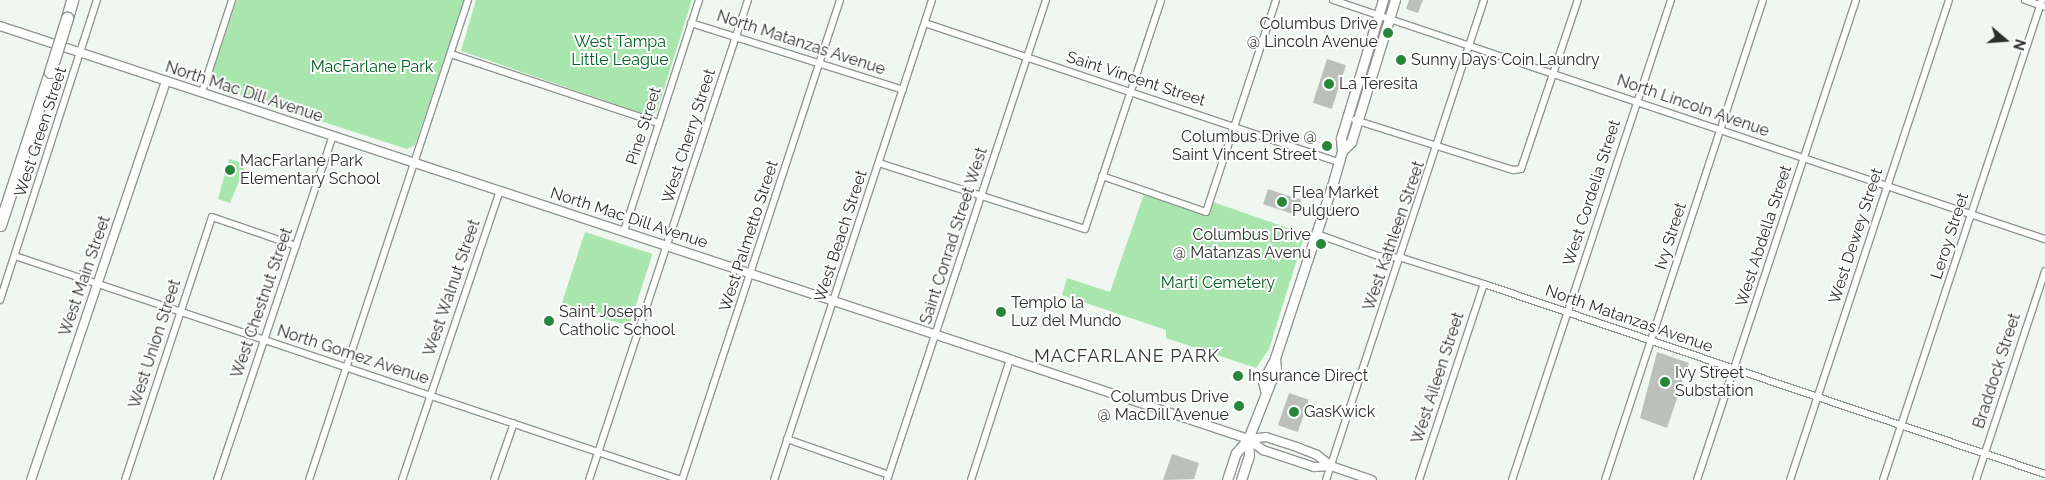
<!DOCTYPE html>
<style>
body{margin:0}
#map{position:relative;width:2045px;height:480px;overflow:hidden;background:#f0f6f0;font-family:Raleway,sans-serif}
div>[style]{position:absolute}
[style*='--x']{left:calc(var(--x)*1px);top:calc(var(--y)*1px);width:calc(var(--w)*1px);rotate:calc(var(--a)*1deg)}
.green>*{inset:0;background:#a8e6ad;transform-origin:0 0}
.building>*{inset:0;background:#bbc0bb;transform-origin:0 0}
.roads{filter:drop-shadow(1px 0 #919691) drop-shadow(-1px 0 #919691) drop-shadow(0 1px #919691) drop-shadow(0 -1px #919691)}
.minor>*{height:6px;margin:-3px;padding:0 3px;transform-origin:3px;border-radius:3px;background:#fff}
.tertiary>*{height:8px;margin:-4px;padding:0 4px;transform-origin:4px;border-radius:4px;background:#fff}
.secondary>*{height:9px;margin:-4.5px;padding:0 4.5px;transform-origin:4.5px;border-radius:4.5px;background:#fff}
.motorway>*{height:11px;margin:-5.5px;padding:0 5.5px;transform-origin:5.5px;border-radius:5.5px;background:#fff}
.bridges{filter:drop-shadow(1px 0 #919691) drop-shadow(-1px 0 #919691) drop-shadow(0 1px #919691) drop-shadow(0 -1px #919691)}
.motorway-bridge>*{height:11px;margin:-5.5px;padding:0 5.5px;transform-origin:5.5px;border-radius:5.5px;background:#fff}
.dots>*{width:14px;height:14px;translate:-50% -50%;box-sizing:border-box;border:2px solid #fff;border-radius:50%}
span{translate:-50% -50%;white-space:nowrap;text-align:center;line-height:1.15;-webkit-text-stroke:4px #fff;paint-order:stroke}
.poi-label{font-size:16px;color:#2c2e2c}
.right{translate:-100% -50%;text-align:right}
.left{translate:0 -50%;text-align:left}
.park-label{font-size:16px;color:#00601e}
.street-label{font-size:16px;color:#2c2e2c}
.neighbourhood-label{font-size:18px;color:#343935;letter-spacing:1px}
.north{position:absolute;left:1980px;top:15px;width:50px;height:50px;-webkit-text-stroke:4px #fff;paint-order:stroke;rotate:108deg;font-size:14px;font-weight:700;line-height:20px;text-align:center;color:#2c2e2c}
.north::after{content:'';display:block;margin:auto;width:18px;height:22px;background:#2c2e2c;clip-path:polygon(50% 0,100% 100%,50% 72%,0 100%)}
</style>
<div id="map">
<div class="green">
<div style="clip-path:polygon(237px 0,464px 0,415px 145px,407px 149px,215px 87px,211px 77px)"></div>
<div style="clip-path:polygon(476px 0,692px 0,657px 111px,650px 116px,461px 51px)"></div>
<div style="clip-path:polygon(229px 159px,246px 164px,230px 203px,218px 199px)"></div>
<div style="clip-path:polygon(1144px 194px,1208px 215px,1213px 202px,1305px 234px,1269px 349px,1256px 368px,1166px 338px,1166px 330px,1062px 295px,1067px 278px,1110px 292px)"></div>
<div style="left:585px;top:232px;width:71px;height:76px;rotate:18deg"></div>
</div>
<div class="building">
<div style="clip-path:polygon(1409px 0,1423px 0,1418px 13px,1406px 9px)"></div>
<div style="left:1327px;top:59px;width:20px;height:46px;rotate:18deg"></div>
<div style="left:1268px;top:189px;width:35px;height:16px;rotate:18deg"></div>
<div style="clip-path:polygon(1657px 352px,1689px 363px,1667px 428px,1640px 418px)"></div>
<div style="left:1289px;top:393px;width:21px;height:34px;rotate:19deg"></div>
<div style="clip-path:polygon(1172px 454px,1199px 463px,1194px 479px,1163px 480px)"></div>
</div>
<div class="roads">
<div class="minor">
<div style="--x:1333;--y:0;--w:751;--a:18.56"></div>
<div style="--x:2025;--y:0;--w:21;--a:19"></div>
<div style="--x:691;--y:23;--w:222;--a:17.5"></div>
<div style="--x:925;--y:23;--w:436;--a:18.6"></div>
<div style="--x:451;--y:54;--w:219;--a:18.4"></div>
<div style="--x:202;--y:92;--w:97;--a:-71.9"></div>
<div style="--x:1355;--y:120;--w:166;--a:17.6"></div>
<div style="--x:1513;--y:170;--w:8;--a:-7"></div>
<div style="--x:1521;--y:169;--w:178;--a:-71.4"></div>
<div style="--x:879;--y:163;--w:216;--a:17.8"></div>
<div style="--x:1085;--y:229;--w:241;--a:-71.6"></div>
<div style="--x:1102;--y:176;--w:110;--a:19.1"></div>
<div style="--x:1206;--y:212;--w:223;--a:-71.7"></div>
<div style="--x:624;--y:231;--w:243;--a:-72"></div>
<div style="--x:1317;--y:234;--w:65;--a:19.8"></div>
<div style="--x:1378;--y:256;--w:24;--a:5"></div>
<div style="--x:1402;--y:258;--w:86;--a:17.6"></div>
<div style="--x:1484;--y:284;--w:592;--a:18.71"></div>
<div style="--x:15;--y:256;--w:703;--a:18.59"></div>
<div style="--x:0;--y:300;--w:315;--a:-72.1"></div>
<div style="--x:787;--y:439;--w:108;--a:19.4"></div>
<div style="--x:125;--y:480;--w:277;--a:-71.7"></div>
<div style="--x:212;--y:217;--w:89;--a:19"></div>
<div style="--x:217;--y:480;--w:363;--a:-71.4"></div>
<div style="--x:309;--y:480;--w:506;--a:-71.67"></div>
<div style="--x:402;--y:480;--w:306;--a:-71.3"></div>
<div style="--x:494;--y:480;--w:60;--a:-70.7"></div>
<div style="--x:589;--y:480;--w:506;--a:-71.67"></div>
<div style="--x:682;--y:480;--w:505;--a:-71.78"></div>
<div style="--x:774;--y:480;--w:505;--a:-71.78"></div>
<div style="--x:887;--y:480;--w:506;--a:-71.67"></div>
<div style="--x:971;--y:480;--w:127;--a:-72.1"></div>
<div style="--x:1326;--y:480;--w:505;--a:-71.78"></div>
<div style="--x:1419;--y:480;--w:206;--a:-71.7"></div>
<div style="--x:1512;--y:480;--w:506;--a:-71.67"></div>
<div style="--x:1605;--y:480;--w:505;--a:-71.78"></div>
<div style="--x:1697;--y:480;--w:506;--a:-71.67"></div>
<div style="--x:1790;--y:480;--w:506;--a:-71.67"></div>
<div style="--x:1883;--y:480;--w:506;--a:-71.67"></div>
<div style="--x:1976;--y:480;--w:220;--a:-71.7"></div>
</div>
<div class="tertiary">
<div style="--x:0;--y:26;--w:1066;--a:18.26"></div>
<div style="--x:1012;--y:360;--w:249;--a:18.5"></div>
<div style="--x:1248;--y:439;--w:19;--a:36"></div>
<div style="--x:1263;--y:450;--w:54;--a:18.4"></div>
<div style="--x:1314;--y:467;--w:17;--a:-3"></div>
<div style="--x:1248;--y:439;--w:18;--a:-6"></div>
<div style="--x:1266;--y:437;--w:35;--a:18"></div>
<div style="--x:1299;--y:448;--w:19;--a:21"></div>
<div style="--x:1317;--y:455;--w:18;--a:38"></div>
<div style="--x:1331;--y:466;--w:43;--a:18.9"></div>
<div style="--x:31;--y:480;--w:421;--a:-71.3"></div>
</div>
<div class="secondary">
<div style="--x:1342;--y:151;--w:13;--a:-45"></div>
<div style="--x:1351;--y:142;--w:149;--a:-72.8"></div>
<div style="--x:1265;--y:390;--w:9;--a:-103"></div>
<div style="--x:1263;--y:381;--w:26;--a:-62"></div>
<div style="--x:1227;--y:480;--w:28;--a:-72"></div>
<div style="--x:1236;--y:453;--w:18;--a:-49"></div>
<div style="--x:1241;--y:480;--w:26;--a:-72"></div>
<div style="--x:1249;--y:455;--w:16;--a:-94"></div>
<div style="--x:1248;--y:439;--w:76;--a:-68.5"></div>
<div style="--x:1276;--y:368;--w:10;--a:-96"></div>
<div style="--x:1275;--y:358;--w:181;--a:-71.7"></div>
<div style="--x:1332;--y:186;--w:36;--a:-74"></div>
<div style="--x:1342;--y:151;--w:13;--a:-94"></div>
<div style="--x:1341;--y:138;--w:144;--a:-73.1"></div>
</div>
<div class="motorway">
<div style="--x:67;--y:18;--w:19;--a:-74"></div>
<div style="--x:0;--y:225;--w:161;--a:-71.9"></div>
</div>
</div>
<div class="bridges">
<div class="motorway-bridge">
<div style="--x:50;--y:72;--w:57;--a:-72.5"></div>
</div>
</div>
<div class="dots">
<div style="left:1388px;top:33px;background:#26873a"></div>
<div style="left:1401px;top:60px;background:#26873a"></div>
<div style="left:1329px;top:84px;background:#26873a"></div>
<div style="left:1327px;top:146px;background:#26873a"></div>
<div style="left:230px;top:170px;background:#26873a"></div>
<div style="left:1282px;top:202px;background:#26873a"></div>
<div style="left:1321px;top:244px;background:#26873a"></div>
<div style="left:1001px;top:312px;background:#26873a"></div>
<div style="left:549px;top:321px;background:#26873a"></div>
<div style="left:1238px;top:376px;background:#26873a"></div>
<div style="left:1665px;top:382px;background:#26873a"></div>
<div style="left:1239px;top:406px;background:#26873a"></div>
<div style="left:1294px;top:412px;background:#26873a"></div>
</div>
<div class="poi-label">
<span class="right" style="left:1378px;top:33px">Columbus Drive<br>@ Lincoln Avenue</span>
<span class="left" style="left:1411px;top:60px">Sunny Days Coin Laundry</span>
<span class="left" style="left:1339px;top:84px">La Teresita</span>
<span class="right" style="left:1317px;top:146px">Columbus Drive @<br>Saint Vincent Street</span>
<span class="left" style="left:240px;top:170px">MacFarlane Park<br>Elementary School</span>
<span class="left" style="left:1292px;top:202px">Flea Market<br>Pulguero</span>
<span class="right" style="left:1311px;top:244px">Columbus Drive<br>@ Matanzas Avenu</span>
<span class="left" style="left:1011px;top:312px">Templo la<br>Luz del Mundo</span>
<span class="left" style="left:559px;top:321px">Saint Joseph<br>Catholic School</span>
<span class="left" style="left:1675px;top:382px">Ivy Street<br>Substation</span>
<span class="left" style="left:1248px;top:376px">Insurance Direct</span>
<span class="right" style="left:1229px;top:406px">Columbus Drive<br>@ MacDill Avenue</span>
<span class="left" style="left:1304px;top:412px">GasKwick</span>
</div>
<div class="park-label">
<span style="left:620px;top:51px">West Tampa<br>Little League</span>
<span style="left:372px;top:67px">MacFarlane Park</span>
<span style="left:1218px;top:283px">Marti Cemetery</span>
</div>
<div class="street-label">
<span style="left:801px;top:43px;rotate:18deg">North Matanzas Avenue</span>
<span style="left:1136px;top:79px;rotate:18deg">Saint Vincent Street</span>
<span style="left:244px;top:92px;rotate:18deg">North Mac Dill Avenue</span>
<span style="left:1693px;top:106px;rotate:19deg">North Lincoln Avenue</span>
<span style="left:644px;top:126px;rotate:-72deg">Pine Street</span>
<span style="left:41px;top:132px;rotate:-72deg">West Green Street</span>
<span style="left:689px;top:136px;rotate:-72deg">West Cherry Street</span>
<span style="left:1592px;top:193px;rotate:-72deg">West Cordelia Street</span>
<span style="left:629px;top:218px;rotate:18deg">North Mac Dill Avenue</span>
<span style="left:749px;top:236px;rotate:-72deg">West Palmetto Street</span>
<span style="left:841px;top:236px;rotate:-72deg">West Beach Street</span>
<span style="left:954px;top:236px;rotate:-72deg">Saint Conrad Street West</span>
<span style="left:1394px;top:236px;rotate:-71deg">West Kathleen Street</span>
<span style="left:1671px;top:236px;rotate:-72deg">Ivy Street</span>
<span style="left:1764px;top:236px;rotate:-72deg">West Abdella Street</span>
<span style="left:1856px;top:236px;rotate:-72deg">West Dewey Street</span>
<span style="left:1950px;top:236px;rotate:-72deg">Leroy Street</span>
<span style="left:85px;top:276px;rotate:-71deg">West Main Street</span>
<span style="left:452px;top:288px;rotate:-71deg">West Walnut Street</span>
<span style="left:262px;top:303px;rotate:-71deg">West Chestnut Street</span>
<span style="left:1629px;top:319px;rotate:19deg">North Matanzas Avenue</span>
<span style="left:155px;top:344px;rotate:-72deg">West Union Street</span>
<span style="left:353px;top:355px;rotate:18deg">North Gomez Avenue</span>
<span style="left:1997px;top:371px;rotate:-72deg">Braddock Street</span>
<span style="left:1438px;top:378px;rotate:-72deg">West Aileen Street</span>
</div>
<div class="neighbourhood-label">
<span style="left:1127px;top:356px">MACFARLANE PARK</span>
</div>
<div class="north">N</div>
</div>
